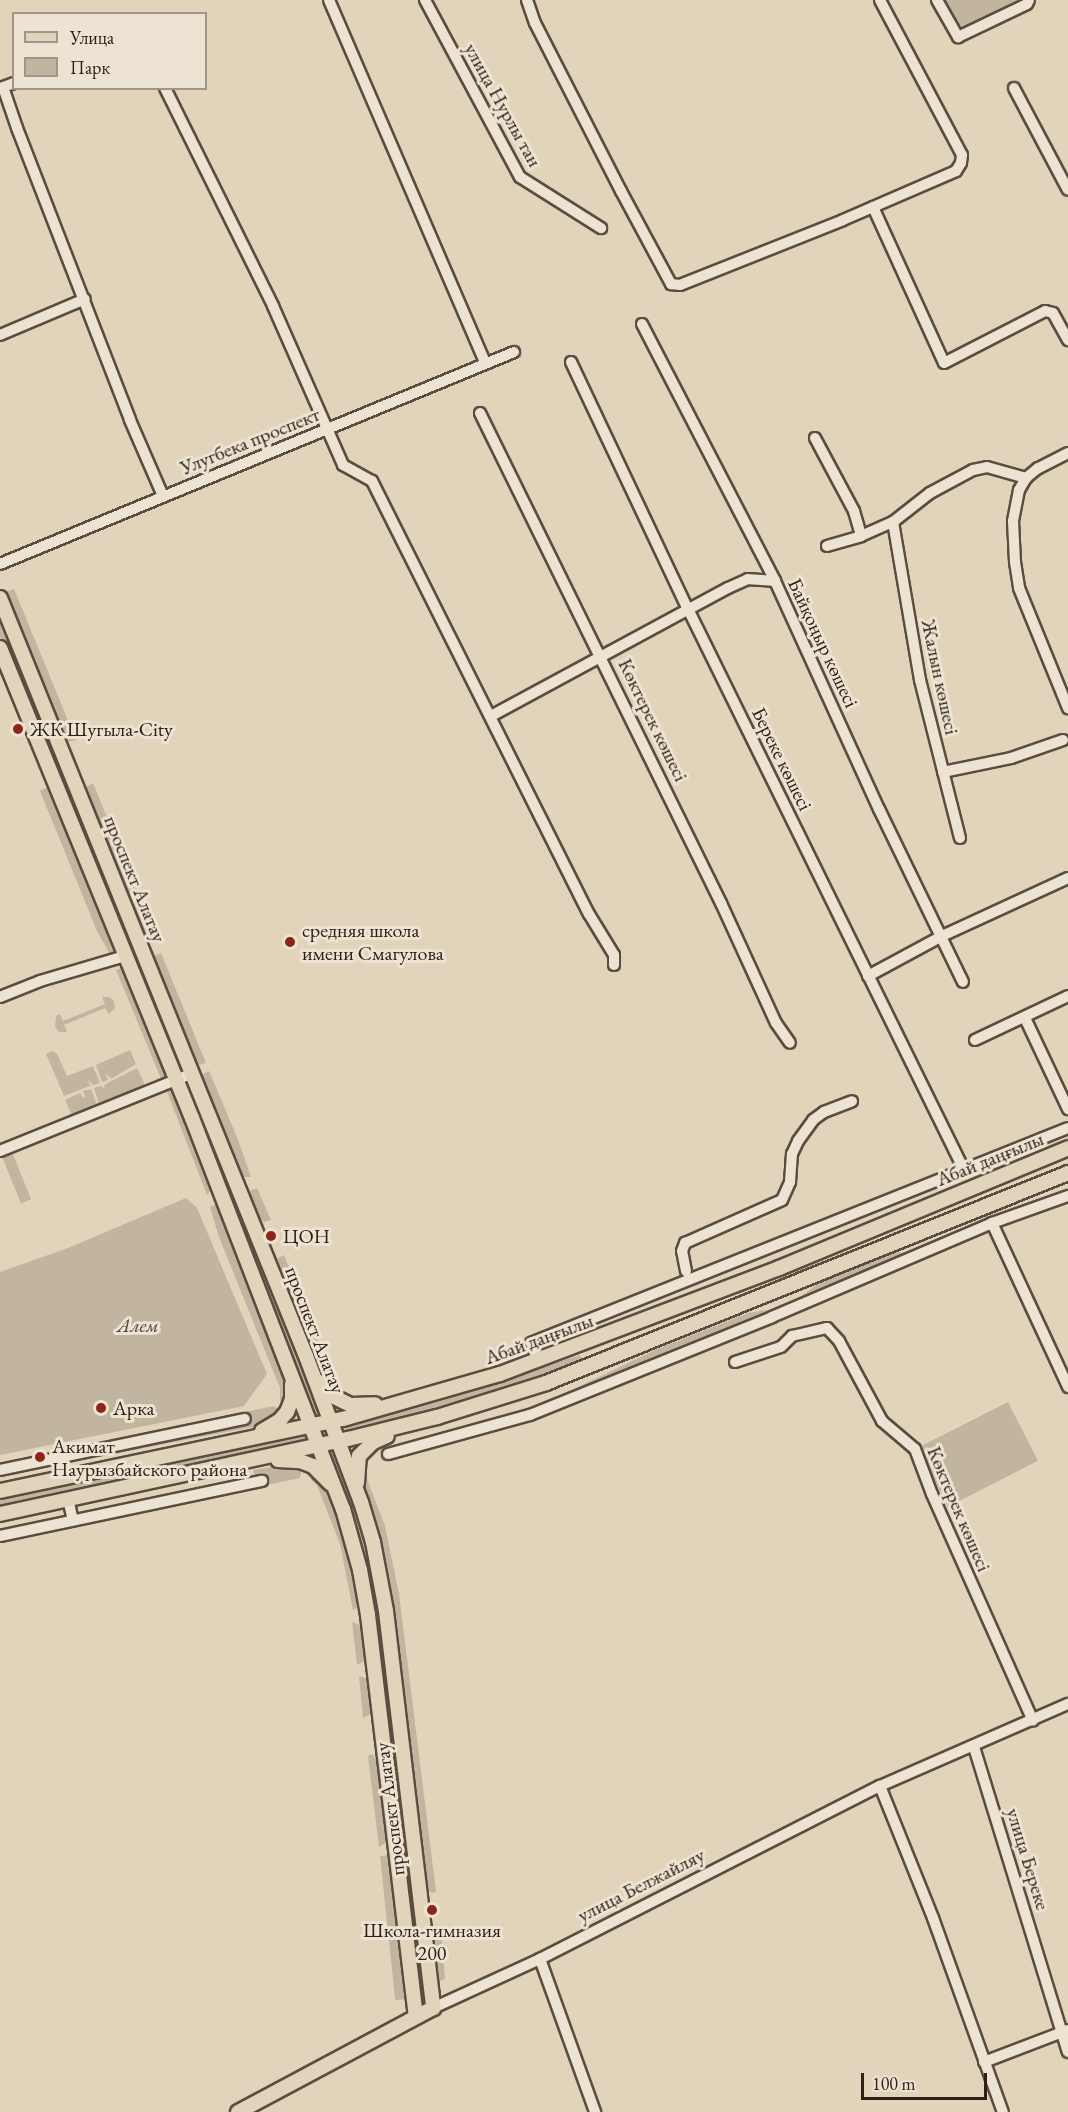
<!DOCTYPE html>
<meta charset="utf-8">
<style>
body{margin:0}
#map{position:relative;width:1068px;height:2112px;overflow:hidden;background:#e1d4bb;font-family:"EB Garamond",serif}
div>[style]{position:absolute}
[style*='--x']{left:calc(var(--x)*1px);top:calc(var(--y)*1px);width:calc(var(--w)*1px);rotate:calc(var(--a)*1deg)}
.green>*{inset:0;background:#c2b59f;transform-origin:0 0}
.roads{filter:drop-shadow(2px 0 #5a4d3f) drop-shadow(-2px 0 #5a4d3f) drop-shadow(0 2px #5a4d3f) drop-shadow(0 -2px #5a4d3f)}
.minor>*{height:10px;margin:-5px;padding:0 5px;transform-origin:5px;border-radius:5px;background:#ece3d3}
.major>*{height:14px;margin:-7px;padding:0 7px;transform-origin:7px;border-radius:7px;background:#e1d4bb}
.dots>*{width:16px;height:16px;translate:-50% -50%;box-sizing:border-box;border:3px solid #ece3d3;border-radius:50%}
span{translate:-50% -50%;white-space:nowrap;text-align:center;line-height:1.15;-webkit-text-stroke:6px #ece3d3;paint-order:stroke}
.street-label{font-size:20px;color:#2d2016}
.poi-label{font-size:20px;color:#2d2016}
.left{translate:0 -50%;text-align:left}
.park-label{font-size:20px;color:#524538;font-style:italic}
.legend{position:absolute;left:12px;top:12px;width:195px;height:78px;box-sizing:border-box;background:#ece3d3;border:2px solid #a09587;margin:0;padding:8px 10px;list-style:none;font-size:18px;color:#2d2016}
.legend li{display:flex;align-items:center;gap:12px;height:30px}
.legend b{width:30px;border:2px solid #a09587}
.scale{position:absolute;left:861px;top:2073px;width:126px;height:27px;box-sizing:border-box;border:3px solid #2d2016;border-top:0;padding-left:8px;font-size:18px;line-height:21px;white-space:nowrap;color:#2d2016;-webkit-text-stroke:4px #ece3d3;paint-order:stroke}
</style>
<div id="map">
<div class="green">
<div style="clip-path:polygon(943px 0,1017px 0,963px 27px,955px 22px)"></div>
<div style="clip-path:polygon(14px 589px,76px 740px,66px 742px,62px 738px,4px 593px)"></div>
<div style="clip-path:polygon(0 610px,68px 777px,59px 780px,0 636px)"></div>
<div style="clip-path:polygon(93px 783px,137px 891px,131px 893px,126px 893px,85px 793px,86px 787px)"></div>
<div style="clip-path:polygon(50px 786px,116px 948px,116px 954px,112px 958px,97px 931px,40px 791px)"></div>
<div style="clip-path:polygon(72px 793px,134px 947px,132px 948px,128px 948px,67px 796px)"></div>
<div style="clip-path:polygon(139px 898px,156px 939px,150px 942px,144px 941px,131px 906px)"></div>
<div style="clip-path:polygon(161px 953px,206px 1063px,195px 1066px,152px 957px)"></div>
<div style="clip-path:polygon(141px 960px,185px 1071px,180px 1073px,133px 963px)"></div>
<div style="clip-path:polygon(124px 967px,167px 1072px,167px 1078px,162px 1081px,116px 970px)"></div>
<div style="clip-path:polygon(102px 997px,109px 997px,114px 1001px,115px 1008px,109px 1014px,105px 1008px,64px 1025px,67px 1032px,59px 1032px,55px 1027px,56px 1016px,60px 1014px,63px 1021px,105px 1004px)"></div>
<div style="clip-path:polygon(130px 1050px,136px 1064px,111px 1079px,106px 1073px,108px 1080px,102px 1082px,96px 1065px)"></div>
<div style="clip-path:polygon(52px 1051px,57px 1054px,67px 1076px,93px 1066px,100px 1083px,93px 1085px,88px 1080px,90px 1086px,64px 1096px,46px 1054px)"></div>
<div style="clip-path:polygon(137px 1068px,145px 1085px,99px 1104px,94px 1088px,101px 1086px,105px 1089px,104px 1085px)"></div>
<div style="clip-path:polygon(209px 1071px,237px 1137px,251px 1177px,240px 1177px,201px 1079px,203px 1074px)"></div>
<div style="clip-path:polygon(188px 1080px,230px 1181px,225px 1187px,183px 1082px)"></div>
<div style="clip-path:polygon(91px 1089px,97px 1105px,72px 1116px,65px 1100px,80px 1093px,83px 1098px,85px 1097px,83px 1091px)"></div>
<div style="clip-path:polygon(166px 1089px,173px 1090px,176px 1094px,212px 1189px,207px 1195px)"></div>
<div style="left:12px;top:1152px;width:51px;height:11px;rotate:68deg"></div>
<div style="clip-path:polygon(257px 1188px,271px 1220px,264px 1222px,250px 1207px,244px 1193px)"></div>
<div style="clip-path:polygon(235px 1196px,258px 1247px,322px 1414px,313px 1417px,227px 1200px)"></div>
<div style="clip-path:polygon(186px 1198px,197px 1208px,267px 1374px,244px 1406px,0 1455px,0 1272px,68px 1248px)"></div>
<div style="clip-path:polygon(219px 1203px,260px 1304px,288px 1392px,285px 1405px,280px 1400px,280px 1388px,219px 1237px,210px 1207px)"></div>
<div style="clip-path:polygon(897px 1252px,905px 1253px,906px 1256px,804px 1300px,802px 1296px,820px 1282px)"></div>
<div style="clip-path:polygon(284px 1255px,337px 1388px,334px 1393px,323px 1377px,302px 1320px,280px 1278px,278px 1258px)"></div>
<div style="clip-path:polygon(766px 1310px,767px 1315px,556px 1400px,555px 1398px,655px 1350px,748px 1313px)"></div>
<div style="clip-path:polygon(580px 1355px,582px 1361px,504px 1388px,436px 1410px,341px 1434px,339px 1426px,434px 1403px)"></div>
<div style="left:1008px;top:1402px;width:66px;height:101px;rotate:63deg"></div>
<div style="clip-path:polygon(274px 1406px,283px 1413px,268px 1424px,67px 1463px,66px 1459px,249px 1422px,249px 1416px,64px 1453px,63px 1449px)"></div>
<div style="clip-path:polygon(307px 1433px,311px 1438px,308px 1441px,0 1506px,0 1498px)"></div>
<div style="clip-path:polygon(334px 1451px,357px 1504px,373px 1566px,385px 1661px,380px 1661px,328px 1455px)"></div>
<div style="clip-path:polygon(290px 1464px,302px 1468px,300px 1478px,75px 1526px,74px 1523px,263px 1483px,262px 1476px,255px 1477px,253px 1470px)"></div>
<div style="clip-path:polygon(362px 1466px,385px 1526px,399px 1594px,436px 1892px,431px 1893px,426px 1885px,382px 1544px,362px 1484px)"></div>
<div style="clip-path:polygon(312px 1474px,323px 1482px,333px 1502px,349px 1556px,358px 1599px,358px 1607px,353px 1610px,340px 1544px,317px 1485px,311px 1480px)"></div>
<div style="clip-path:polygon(352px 1622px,360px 1625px,365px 1636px,366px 1660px,357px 1665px)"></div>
<div style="left:387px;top:1669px;width:172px;height:6px;rotate:83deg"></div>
<div style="clip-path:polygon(359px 1676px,368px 1679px,372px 1702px,372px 1713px,363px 1718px)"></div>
<div style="clip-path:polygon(372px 1754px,383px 1769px,388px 1833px,387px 1842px,379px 1847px,368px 1756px)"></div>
<div style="clip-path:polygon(408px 1848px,426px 1992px,417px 1997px,403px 1849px)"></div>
<div style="left:389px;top:1855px;width:145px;height:9px;rotate:84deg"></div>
<div style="clip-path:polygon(441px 1932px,445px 1979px,437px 1982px,433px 1952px,434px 1934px)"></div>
</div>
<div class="roads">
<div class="minor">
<div style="--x:329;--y:0;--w:395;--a:66.7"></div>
<div style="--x:425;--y:0;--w:201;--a:61.8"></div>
<div style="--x:520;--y:177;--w:96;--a:32.2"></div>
<div style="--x:527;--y:0;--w:24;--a:71"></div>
<div style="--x:535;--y:23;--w:189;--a:62.9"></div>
<div style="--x:621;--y:191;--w:106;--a:61.7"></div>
<div style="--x:671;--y:284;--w:9;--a:6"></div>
<div style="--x:680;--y:285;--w:175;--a:-21.7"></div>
<div style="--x:843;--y:220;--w:123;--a:-23.4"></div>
<div style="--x:956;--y:171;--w:9;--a:-58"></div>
<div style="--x:961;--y:163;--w:8;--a:-83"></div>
<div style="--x:962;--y:155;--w:175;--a:-117.9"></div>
<div style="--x:937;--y:0;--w:43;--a:60.4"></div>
<div style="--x:958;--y:37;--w:76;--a:-25.6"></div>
<div style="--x:1027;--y:4;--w:4;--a:-63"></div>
<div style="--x:14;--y:83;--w:12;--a:160"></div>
<div style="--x:3;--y:87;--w:43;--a:71.1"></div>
<div style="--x:17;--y:128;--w:313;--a:68.8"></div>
<div style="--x:130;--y:420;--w:83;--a:66.5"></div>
<div style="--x:165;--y:88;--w:243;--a:63.6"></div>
<div style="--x:273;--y:306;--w:174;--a:66.2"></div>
<div style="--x:343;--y:465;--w:33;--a:29"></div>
<div style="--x:372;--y:481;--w:484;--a:63.4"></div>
<div style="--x:589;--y:914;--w:48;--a:58.6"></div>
<div style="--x:614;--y:955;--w:10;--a:90"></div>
<div style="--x:1014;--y:88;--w:115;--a:62.1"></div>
<div style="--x:873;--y:207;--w:171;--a:65.5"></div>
<div style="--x:944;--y:363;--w:114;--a:-27.2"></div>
<div style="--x:1045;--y:311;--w:8;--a:14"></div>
<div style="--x:1053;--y:313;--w:31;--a:61"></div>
<div style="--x:642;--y:324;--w:289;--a:62.6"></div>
<div style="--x:775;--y:581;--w:251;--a:65.5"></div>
<div style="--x:879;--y:809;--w:192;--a:64.1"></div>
<div style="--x:0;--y:335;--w:92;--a:-23"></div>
<div style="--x:571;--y:362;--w:273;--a:64.7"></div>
<div style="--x:688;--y:609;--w:625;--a:63.8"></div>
<div style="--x:480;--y:413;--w:546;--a:63.81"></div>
<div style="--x:721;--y:903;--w:132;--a:65.4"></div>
<div style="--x:776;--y:1023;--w:24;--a:55"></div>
<div style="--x:815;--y:438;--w:83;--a:61.9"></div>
<div style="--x:854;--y:511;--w:26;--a:74"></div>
<div style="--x:1068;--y:453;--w:34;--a:153"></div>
<div style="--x:1038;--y:468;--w:16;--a:140"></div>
<div style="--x:1026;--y:478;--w:14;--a:120"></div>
<div style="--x:1019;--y:490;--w:32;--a:101"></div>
<div style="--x:1013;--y:521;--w:41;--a:87.2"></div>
<div style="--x:1015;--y:562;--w:26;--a:81"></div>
<div style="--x:1019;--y:588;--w:130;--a:67.8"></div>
<div style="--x:893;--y:522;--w:160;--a:80.3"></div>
<div style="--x:920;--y:680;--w:163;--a:75.8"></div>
<div style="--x:827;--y:546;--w:35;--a:-16"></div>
<div style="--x:861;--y:536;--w:35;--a:-24"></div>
<div style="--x:893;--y:522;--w:47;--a:-38.1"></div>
<div style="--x:930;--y:493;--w:49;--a:-28.1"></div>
<div style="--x:973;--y:470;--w:14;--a:-12"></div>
<div style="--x:987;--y:467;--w:41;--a:15.8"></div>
<div style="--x:0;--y:564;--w:556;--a:-22.41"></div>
<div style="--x:491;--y:716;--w:269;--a:-28.4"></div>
<div style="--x:728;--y:588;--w:22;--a:-24"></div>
<div style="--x:748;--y:579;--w:27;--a:4"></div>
<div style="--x:943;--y:772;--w:69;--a:-11.6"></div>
<div style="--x:1011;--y:758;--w:55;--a:-19.1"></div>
<div style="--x:868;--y:976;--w:84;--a:-28.4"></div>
<div style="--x:942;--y:936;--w:139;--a:-24.7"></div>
<div style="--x:0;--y:997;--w:43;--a:-21.8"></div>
<div style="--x:40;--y:981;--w:89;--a:-16.4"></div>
<div style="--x:1025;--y:1018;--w:101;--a:64.7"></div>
<div style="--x:975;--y:1040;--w:103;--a:-25.3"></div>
<div style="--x:0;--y:1151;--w:208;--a:-22"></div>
<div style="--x:992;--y:1223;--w:181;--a:65.1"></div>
<div style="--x:686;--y:1271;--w:20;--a:-101"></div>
<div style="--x:682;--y:1251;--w:9;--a:-69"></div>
<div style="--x:685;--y:1243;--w:106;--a:-23.9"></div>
<div style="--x:782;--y:1200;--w:20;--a:-66"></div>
<div style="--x:790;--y:1182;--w:28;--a:-86"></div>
<div style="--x:792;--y:1154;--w:14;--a:-65"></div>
<div style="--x:798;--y:1141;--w:26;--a:-54"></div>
<div style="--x:813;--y:1120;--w:14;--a:-36"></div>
<div style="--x:824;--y:1112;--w:30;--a:-21"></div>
<div style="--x:538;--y:1360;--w:18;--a:-112"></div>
<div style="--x:531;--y:1343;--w:578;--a:-21.82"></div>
<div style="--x:735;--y:1362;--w:48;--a:-18.1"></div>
<div style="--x:781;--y:1347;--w:16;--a:-45"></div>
<div style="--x:792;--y:1336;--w:36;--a:-13"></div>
<div style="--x:827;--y:1328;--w:18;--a:47"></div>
<div style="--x:839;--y:1341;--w:91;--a:61.7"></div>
<div style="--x:882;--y:1421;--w:43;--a:40.3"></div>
<div style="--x:915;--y:1449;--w:48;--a:69.3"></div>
<div style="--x:932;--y:1494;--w:248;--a:66"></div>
<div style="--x:388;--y:1454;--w:147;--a:-15.4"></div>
<div style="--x:530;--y:1415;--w:261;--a:-22"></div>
<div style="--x:772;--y:1317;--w:239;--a:-23.1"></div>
<div style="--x:992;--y:1223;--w:81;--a:-19.6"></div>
<div style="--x:0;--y:1470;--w:250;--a:-11.8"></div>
<div style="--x:68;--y:1499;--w:22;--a:77"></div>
<div style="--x:0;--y:1536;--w:268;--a:-11.9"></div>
<div style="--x:974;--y:1747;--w:319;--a:72.9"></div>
<div style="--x:880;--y:1786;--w:142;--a:68.1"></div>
<div style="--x:933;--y:1918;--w:206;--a:70.2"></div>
<div style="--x:540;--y:1959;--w:163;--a:70.2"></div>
<div style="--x:433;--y:2008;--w:118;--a:-24.6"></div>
<div style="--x:540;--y:1959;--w:381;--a:-27"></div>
<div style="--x:880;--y:1786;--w:205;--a:-23.6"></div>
<div style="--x:984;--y:2062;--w:90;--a:-20.9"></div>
</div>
<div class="major">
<div style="--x:0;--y:598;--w:817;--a:68.02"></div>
<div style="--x:306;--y:1356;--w:156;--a:69.4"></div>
<div style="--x:361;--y:1502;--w:42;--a:73.3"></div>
<div style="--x:373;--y:1542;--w:70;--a:79.3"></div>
<div style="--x:386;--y:1611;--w:400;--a:83.2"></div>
<div style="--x:433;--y:2008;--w:221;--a:151.9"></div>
<div style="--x:0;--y:648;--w:508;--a:67.78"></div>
<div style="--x:192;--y:1118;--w:419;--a:68.9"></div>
<div style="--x:343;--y:1509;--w:63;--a:74.4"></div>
<div style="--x:360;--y:1570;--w:46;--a:79.9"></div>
<div style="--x:368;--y:1615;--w:404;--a:83.2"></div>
<div style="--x:319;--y:1382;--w:15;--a:53"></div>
<div style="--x:328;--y:1394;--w:25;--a:26"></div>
<div style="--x:351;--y:1405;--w:24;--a:-2"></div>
<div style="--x:262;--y:1431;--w:21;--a:-31"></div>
<div style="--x:280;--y:1420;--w:11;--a:-49"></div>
<div style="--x:287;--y:1412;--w:14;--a:-69"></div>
<div style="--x:292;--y:1399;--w:15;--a:-90"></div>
<div style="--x:278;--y:1460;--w:22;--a:3"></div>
<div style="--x:300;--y:1461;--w:14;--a:21"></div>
<div style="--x:313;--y:1466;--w:25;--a:45"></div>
<div style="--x:357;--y:1483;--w:27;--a:-86"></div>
<div style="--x:359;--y:1456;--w:20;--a:-45"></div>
<div style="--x:373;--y:1442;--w:15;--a:-23"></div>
<div style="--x:0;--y:1491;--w:350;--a:-11.9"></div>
<div style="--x:343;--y:1419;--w:163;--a:-16"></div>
<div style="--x:500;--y:1374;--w:298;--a:-20.8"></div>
<div style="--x:779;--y:1268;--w:313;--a:-22.5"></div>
<div style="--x:0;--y:1514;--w:356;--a:-12.2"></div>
<div style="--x:348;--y:1439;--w:92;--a:-13.9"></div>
<div style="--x:437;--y:1417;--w:114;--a:-17.3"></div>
<div style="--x:546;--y:1383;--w:563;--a:-21.91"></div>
</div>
</div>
<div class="dots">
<div style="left:18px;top:729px;background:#8f2418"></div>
<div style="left:290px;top:942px;background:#8f2418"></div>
<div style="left:271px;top:1236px;background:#8f2418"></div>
<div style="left:101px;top:1408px;background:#8f2418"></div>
<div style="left:40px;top:1457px;background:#8f2418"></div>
<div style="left:432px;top:1910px;background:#8f2418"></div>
</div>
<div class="street-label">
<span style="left:503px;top:105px;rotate:61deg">улица Нурлы тан</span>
<span style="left:250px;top:441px;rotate:-22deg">Улугбека проспект</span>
<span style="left:823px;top:643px;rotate:65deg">Байқоңыр көшесі</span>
<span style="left:940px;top:677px;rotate:78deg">Жалын көшесі</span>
<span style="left:653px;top:720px;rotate:64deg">Көктерек көшесі</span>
<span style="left:782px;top:759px;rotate:64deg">Береке көшесі</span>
<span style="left:135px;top:879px;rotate:68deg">проспект Алатау</span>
<span style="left:990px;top:1159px;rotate:-22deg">Абай даңғылы</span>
<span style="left:315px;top:1330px;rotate:69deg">проспект Алатау</span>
<span style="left:539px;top:1339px;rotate:-20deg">Абай даңғылы</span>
<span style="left:959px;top:1509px;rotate:67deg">Көктерек көшесі</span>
<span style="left:390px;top:1809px;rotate:-97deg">проспект Алатау</span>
<span style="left:1028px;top:1859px;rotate:73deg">улица Береке</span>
<span style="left:641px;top:1885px;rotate:-27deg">улица Белжайляу</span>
</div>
<div class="poi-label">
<span class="left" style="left:30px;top:729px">ЖК Шугыла-City</span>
<span class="left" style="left:302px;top:942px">средняя школа<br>имени Смагулова</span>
<span class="left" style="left:283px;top:1236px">ЦОН</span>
<span class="left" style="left:113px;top:1408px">Арка</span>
<span class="left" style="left:52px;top:1458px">Акимат<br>Наурызбайского района</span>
<span style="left:432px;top:1942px">Школа-гимназия<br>200</span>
</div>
<div class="park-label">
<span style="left:138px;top:1325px">Алем</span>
</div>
<ul class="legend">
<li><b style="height:8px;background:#e1d4bb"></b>Улица</li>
<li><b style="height:16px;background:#c2b59f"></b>Парк</li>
</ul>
<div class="scale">100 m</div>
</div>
